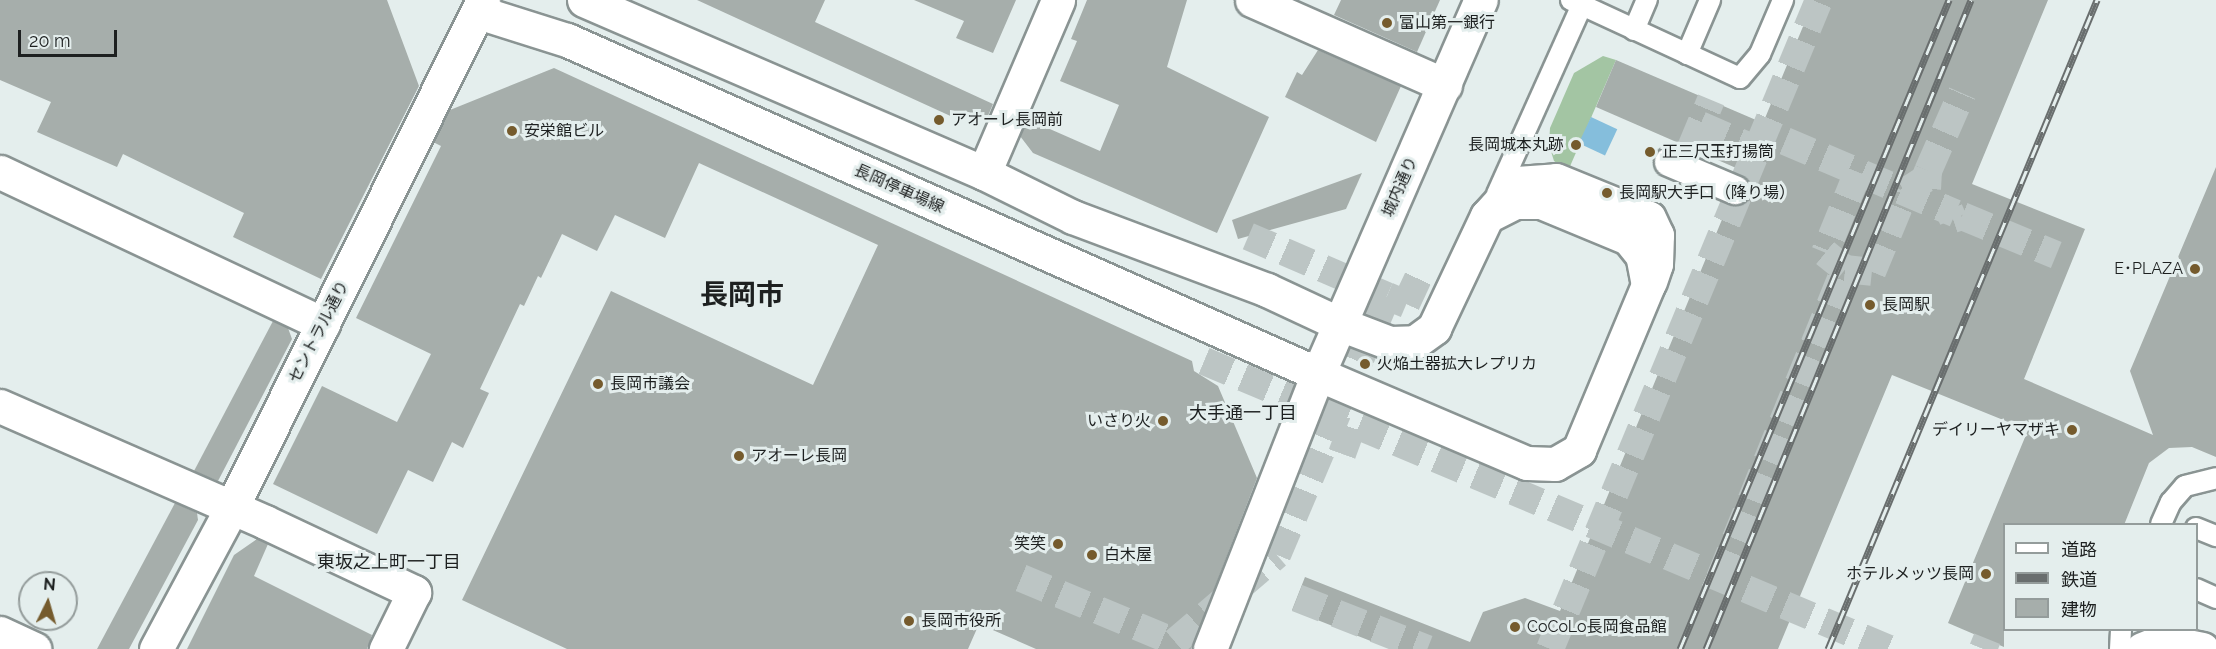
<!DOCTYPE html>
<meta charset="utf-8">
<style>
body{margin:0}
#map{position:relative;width:2216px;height:649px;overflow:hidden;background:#e4eeed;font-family:Raleway,"Noto Sans JP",sans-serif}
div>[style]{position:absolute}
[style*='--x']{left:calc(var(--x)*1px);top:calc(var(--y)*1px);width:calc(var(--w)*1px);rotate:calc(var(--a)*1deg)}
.green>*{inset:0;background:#a3c5a3}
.water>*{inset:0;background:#85bedc;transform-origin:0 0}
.building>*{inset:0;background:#a6aeab}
.pedestrian-tunnel>*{height:28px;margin-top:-14px;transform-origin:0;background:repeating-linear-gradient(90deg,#bcc5c4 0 28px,transparent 0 42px)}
.roads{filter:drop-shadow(2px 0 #8a9493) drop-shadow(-2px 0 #8a9493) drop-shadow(0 2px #8a9493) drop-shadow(0 -2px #8a9493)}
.service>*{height:20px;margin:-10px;padding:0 10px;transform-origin:10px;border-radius:10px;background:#fff}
.pedestrian>*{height:28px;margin:-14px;padding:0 14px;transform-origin:14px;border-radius:14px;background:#fff}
.minor>*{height:33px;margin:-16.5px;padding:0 16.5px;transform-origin:16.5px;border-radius:16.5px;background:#fff}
.tertiary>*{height:33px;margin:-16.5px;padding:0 16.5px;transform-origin:16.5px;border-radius:16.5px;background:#fff}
.primary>*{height:33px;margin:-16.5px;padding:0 16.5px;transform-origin:16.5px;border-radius:16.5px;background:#fff}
.trunk>*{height:33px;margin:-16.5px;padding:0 16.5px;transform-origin:16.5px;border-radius:16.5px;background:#fff}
.rail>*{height:7px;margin-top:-3.5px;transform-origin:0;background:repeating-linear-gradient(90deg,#e4eeed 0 14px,#696e6e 0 28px);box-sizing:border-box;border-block:2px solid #696e6e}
.dots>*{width:16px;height:16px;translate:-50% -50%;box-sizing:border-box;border:3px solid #e4eeed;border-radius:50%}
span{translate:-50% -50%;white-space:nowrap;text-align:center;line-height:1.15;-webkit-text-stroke:6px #e4eeed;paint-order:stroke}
.poi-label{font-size:16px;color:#1d2020}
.left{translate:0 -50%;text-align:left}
.right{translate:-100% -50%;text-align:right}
.street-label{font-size:16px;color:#1d2020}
.neighbourhood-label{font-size:18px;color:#1d2020}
.town-label{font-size:28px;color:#1d2020;font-weight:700}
.legend{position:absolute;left:2003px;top:523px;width:195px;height:108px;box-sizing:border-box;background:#e4eeed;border:2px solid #949c9b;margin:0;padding:8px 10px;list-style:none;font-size:18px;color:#1d2020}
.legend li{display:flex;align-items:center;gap:12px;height:30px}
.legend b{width:30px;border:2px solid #949c9b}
.north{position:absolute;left:18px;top:571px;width:60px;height:60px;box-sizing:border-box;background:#e4eeed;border:2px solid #949c9b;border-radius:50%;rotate:5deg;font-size:16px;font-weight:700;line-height:24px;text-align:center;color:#1d2020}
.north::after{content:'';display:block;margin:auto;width:21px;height:27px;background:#755b2d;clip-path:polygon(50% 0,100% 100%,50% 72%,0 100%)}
.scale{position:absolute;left:18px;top:30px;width:99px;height:27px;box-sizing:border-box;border:3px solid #1d2020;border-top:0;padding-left:8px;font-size:18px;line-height:21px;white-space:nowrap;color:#1d2020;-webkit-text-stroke:4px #e4eeed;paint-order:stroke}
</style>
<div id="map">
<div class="green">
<div style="clip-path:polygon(1603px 56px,1616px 60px,1568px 171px,1554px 161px,1549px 145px,1550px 128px,1574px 73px)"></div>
</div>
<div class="water">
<div style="left:1591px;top:117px;width:29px;height:29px;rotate:25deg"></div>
</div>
<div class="building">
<div style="clip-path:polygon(0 0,387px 0,419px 86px,321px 279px,233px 237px,244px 213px,123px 154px,117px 167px,37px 132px,51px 102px,0 80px)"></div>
<div style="clip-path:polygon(697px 0,825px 0,815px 22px,993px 104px,987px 118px,957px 119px)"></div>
<div style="clip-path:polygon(914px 0,1016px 0,993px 53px,956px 38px,964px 21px)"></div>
<div style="clip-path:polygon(1087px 0,1187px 0,1167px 67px,1269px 117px,1217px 233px,1033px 153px,1020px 136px,1027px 119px,1100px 151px,1119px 105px,1060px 81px,1077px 41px,1071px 39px)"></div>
<div style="clip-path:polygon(1341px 0,1440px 0,1417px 52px,1334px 15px)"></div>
<div style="clip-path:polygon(1814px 0,2048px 0,1972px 184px,2085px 229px,2024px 379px,2153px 435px,2130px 371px,2216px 167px,2216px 457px,2192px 447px,2169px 448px,2149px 463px,2124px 525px,2004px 525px,2004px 647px,1948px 623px,2028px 430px,1892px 375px,1778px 649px,1391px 649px,1292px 610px,1305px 577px,1470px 642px,1483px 612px,1525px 598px,1560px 611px,1728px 205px,1744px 203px,1751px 189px,1741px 175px,1743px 171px,1596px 107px,1616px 60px,1763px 123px)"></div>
<div style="clip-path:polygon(1318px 50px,1401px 86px,1376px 142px,1285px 97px,1297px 72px,1302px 75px)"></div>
<div style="clip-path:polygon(554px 68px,1192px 361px,1194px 371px,1218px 386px,1257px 478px,1191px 649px,1036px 649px,979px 624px,968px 649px,567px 649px,462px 600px,611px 291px,813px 385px,878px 245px,699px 163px,665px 238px,615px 215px,597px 251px,562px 234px,541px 278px,538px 276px,524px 306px,520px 304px,480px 389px,489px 393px,463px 448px,452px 442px,433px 482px,408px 470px,377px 534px,273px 484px,322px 386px,397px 422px,431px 354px,356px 318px,441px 146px,433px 142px,450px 110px)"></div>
<div style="clip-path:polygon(1362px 173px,1346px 209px,1238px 239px,1232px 220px)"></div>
<div style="clip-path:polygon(273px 321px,288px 328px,292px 339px,218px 481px,194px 471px)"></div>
<div style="clip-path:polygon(175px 503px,197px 513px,198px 520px,129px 649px,97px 649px)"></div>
<div style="clip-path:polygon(257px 539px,268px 544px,254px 576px,372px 635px,367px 649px,187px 649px,234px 555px)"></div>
</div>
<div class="pedestrian-tunnel">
<div style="--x:1700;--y:125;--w:62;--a:23.7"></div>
<div style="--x:1785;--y:141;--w:185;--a:23"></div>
<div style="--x:1691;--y:148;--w:52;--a:-67.4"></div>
<div style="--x:1858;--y:172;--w:87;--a:112.2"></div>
<div style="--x:1825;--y:253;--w:26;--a:39"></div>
<div style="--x:1845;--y:269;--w:27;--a:6"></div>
<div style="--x:1872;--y:272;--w:87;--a:-67.6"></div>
<div style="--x:1905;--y:192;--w:24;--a:-33"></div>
<div style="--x:1925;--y:179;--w:9;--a:-69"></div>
<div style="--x:1927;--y:189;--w:18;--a:-87"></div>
<div style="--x:1928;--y:171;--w:85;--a:-66.4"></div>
<div style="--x:1954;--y:208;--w:5;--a:158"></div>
<div style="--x:1949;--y:210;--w:10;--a:66"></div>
<div style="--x:1953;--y:219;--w:9;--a:-18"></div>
<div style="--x:1962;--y:216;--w:102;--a:22.5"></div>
<div style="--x:1387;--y:296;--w:21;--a:23"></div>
<div style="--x:1406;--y:304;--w:33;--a:-65"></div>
<div style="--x:1204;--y:361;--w:743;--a:22.8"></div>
<div style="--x:1342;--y:454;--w:32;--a:-70"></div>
<div style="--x:1021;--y:578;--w:167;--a:22.6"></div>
<div style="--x:1175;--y:642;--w:134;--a:-40.5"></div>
<div style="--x:1277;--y:555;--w:281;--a:-67"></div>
<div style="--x:1387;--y:296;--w:151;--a:-156.7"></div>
<div style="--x:1720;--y:578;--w:333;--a:-68"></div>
<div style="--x:1297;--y:598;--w:140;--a:21.4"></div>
<div style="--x:1550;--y:649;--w:703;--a:-67.49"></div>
<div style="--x:1983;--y:649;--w:11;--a:-68"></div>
</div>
<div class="roads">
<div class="service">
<div style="--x:1571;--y:0;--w:186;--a:24.8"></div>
<div style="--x:1740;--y:78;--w:31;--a:-50"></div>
<div style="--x:1760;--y:54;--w:59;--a:-66.9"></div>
<div style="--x:1634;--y:30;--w:33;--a:-67"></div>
<div style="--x:1687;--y:54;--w:59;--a:-66.9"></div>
<div style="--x:1497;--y:194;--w:213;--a:-65.8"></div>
<div style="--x:2161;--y:524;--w:24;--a:-66"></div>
<div style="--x:2171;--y:502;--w:21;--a:-49"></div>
<div style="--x:2185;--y:486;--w:32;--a:-14"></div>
<div style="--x:2196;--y:528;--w:22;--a:22"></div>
<div style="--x:2196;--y:589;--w:22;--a:24"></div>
<div style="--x:2120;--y:649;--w:19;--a:-87"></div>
</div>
<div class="pedestrian">
<div style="--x:1669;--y:162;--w:72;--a:23"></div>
</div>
<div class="minor">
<div style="--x:1252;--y:0;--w:211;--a:23.8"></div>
<div style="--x:0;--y:172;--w:357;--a:25.2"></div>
<div style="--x:984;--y:173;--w:188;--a:-66.8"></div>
<div style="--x:1340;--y:324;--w:53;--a:20.8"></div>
<div style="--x:1390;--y:343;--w:25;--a:-2"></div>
<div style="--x:1415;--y:342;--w:24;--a:-36"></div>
<div style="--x:1434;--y:328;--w:124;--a:-64.7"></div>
<div style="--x:1487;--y:216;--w:45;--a:-47.7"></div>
<div style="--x:1517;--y:183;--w:39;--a:-4"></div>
<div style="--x:1556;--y:180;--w:100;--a:22.2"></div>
<div style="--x:1649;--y:218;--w:19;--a:65"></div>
<div style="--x:1657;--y:235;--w:29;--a:92"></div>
<div style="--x:1656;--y:264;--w:18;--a:109"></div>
<div style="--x:1318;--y:374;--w:227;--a:23.1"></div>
<div style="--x:1527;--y:463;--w:28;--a:2"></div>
<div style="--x:1555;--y:464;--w:28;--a:-30"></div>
<div style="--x:1579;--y:450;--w:179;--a:-67.3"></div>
<div style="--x:1648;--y:285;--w:31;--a:-101"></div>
<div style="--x:1642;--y:255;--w:22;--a:-129"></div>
<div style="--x:1628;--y:238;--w:94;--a:-157.5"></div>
<div style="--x:1541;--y:202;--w:26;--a:180"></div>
<div style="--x:1515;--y:202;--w:31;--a:153"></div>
<div style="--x:0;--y:406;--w:289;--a:23.6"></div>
<div style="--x:265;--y:522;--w:165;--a:25.2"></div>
<div style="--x:414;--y:592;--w:64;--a:116.2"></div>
<div style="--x:0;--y:633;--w:38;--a:25"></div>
</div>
<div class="tertiary">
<div style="--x:1210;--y:649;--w:295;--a:-68.6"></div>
<div style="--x:1318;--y:374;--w:408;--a:-66.5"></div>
<div style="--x:2142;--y:649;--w:22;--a:-22"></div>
<div style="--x:2162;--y:641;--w:41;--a:11.3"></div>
</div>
<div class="primary">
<div style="--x:584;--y:0;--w:436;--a:23.4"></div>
<div style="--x:984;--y:173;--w:99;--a:26.3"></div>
<div style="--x:1073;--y:217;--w:207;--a:20.6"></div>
<div style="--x:1267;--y:290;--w:81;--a:25"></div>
<div style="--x:478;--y:12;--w:93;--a:17.5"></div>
<div style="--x:567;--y:40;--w:822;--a:23.98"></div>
</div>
<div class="trunk">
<div style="--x:156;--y:649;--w:159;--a:-61.8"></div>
<div style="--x:231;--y:509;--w:568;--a:-63.66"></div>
</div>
</div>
<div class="rail">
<div style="--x:1680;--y:649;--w:703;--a:-67.49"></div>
<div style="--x:1706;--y:649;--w:701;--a:-67.79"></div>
<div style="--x:1828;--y:649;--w:703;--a:-67.49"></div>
</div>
<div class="dots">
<div style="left:1387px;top:23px;background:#755b2d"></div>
<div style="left:939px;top:120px;background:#755b2d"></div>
<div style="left:512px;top:131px;background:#755b2d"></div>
<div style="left:1576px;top:145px;background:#755b2d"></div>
<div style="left:1650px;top:152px;background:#755b2d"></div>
<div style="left:1607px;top:193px;background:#755b2d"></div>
<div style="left:2195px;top:269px;background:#755b2d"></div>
<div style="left:1870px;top:305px;background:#755b2d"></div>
<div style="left:1365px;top:364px;background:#755b2d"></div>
<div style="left:598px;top:384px;background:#755b2d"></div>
<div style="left:1163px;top:421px;background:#755b2d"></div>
<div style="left:2072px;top:430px;background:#755b2d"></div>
<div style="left:739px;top:456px;background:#755b2d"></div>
<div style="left:1058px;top:544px;background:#755b2d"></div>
<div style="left:1092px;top:555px;background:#755b2d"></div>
<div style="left:1986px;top:574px;background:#755b2d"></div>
<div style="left:909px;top:621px;background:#755b2d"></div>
<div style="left:1515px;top:627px;background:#755b2d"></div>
</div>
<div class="poi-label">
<span class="left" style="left:1399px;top:23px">富山第一銀行</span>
<span class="left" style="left:951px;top:120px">アオーレ長岡前</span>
<span class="left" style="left:524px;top:131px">安栄館ビル</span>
<span class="right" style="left:1564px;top:145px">長岡城本丸跡</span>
<span class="left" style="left:1662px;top:152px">正三尺玉打揚筒</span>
<span class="left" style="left:1619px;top:193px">長岡駅大手口（降り場）</span>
<span class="right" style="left:2183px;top:269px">E･PLAZA</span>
<span class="left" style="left:1882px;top:305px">長岡駅</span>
<span class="left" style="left:1377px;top:364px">火焔土器拡大レプリカ</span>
<span class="left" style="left:610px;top:384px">長岡市議会</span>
<span class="right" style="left:1151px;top:421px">いさり火</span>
<span class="right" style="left:2060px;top:430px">デイリーヤマザキ</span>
<span class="left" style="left:751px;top:456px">アオーレ長岡</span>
<span class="right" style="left:1046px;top:544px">笑笑</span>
<span class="left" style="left:1104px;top:555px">白木屋</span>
<span class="right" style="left:1974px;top:574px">ホテルメッツ長岡</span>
<span class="left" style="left:921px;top:621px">長岡市役所</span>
<span class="left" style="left:1527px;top:627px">CoCoLo長岡食品館</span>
</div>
<div class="street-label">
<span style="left:1400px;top:187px;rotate:-66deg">城内通り</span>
<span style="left:899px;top:189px;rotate:24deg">長岡停車場線</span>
<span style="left:319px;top:332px;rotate:-63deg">セントラル通り</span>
</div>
<div class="neighbourhood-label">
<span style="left:1243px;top:413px">大手通一丁目</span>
<span style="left:389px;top:562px">東坂之上町一丁目</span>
</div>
<div class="town-label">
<span style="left:742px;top:295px">長岡市</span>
</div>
<ul class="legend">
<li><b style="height:8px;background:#fff"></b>道路</li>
<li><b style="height:8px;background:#696e6e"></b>鉄道</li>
<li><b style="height:16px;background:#a6aeab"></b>建物</li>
</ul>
<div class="north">N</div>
<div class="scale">20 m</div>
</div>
